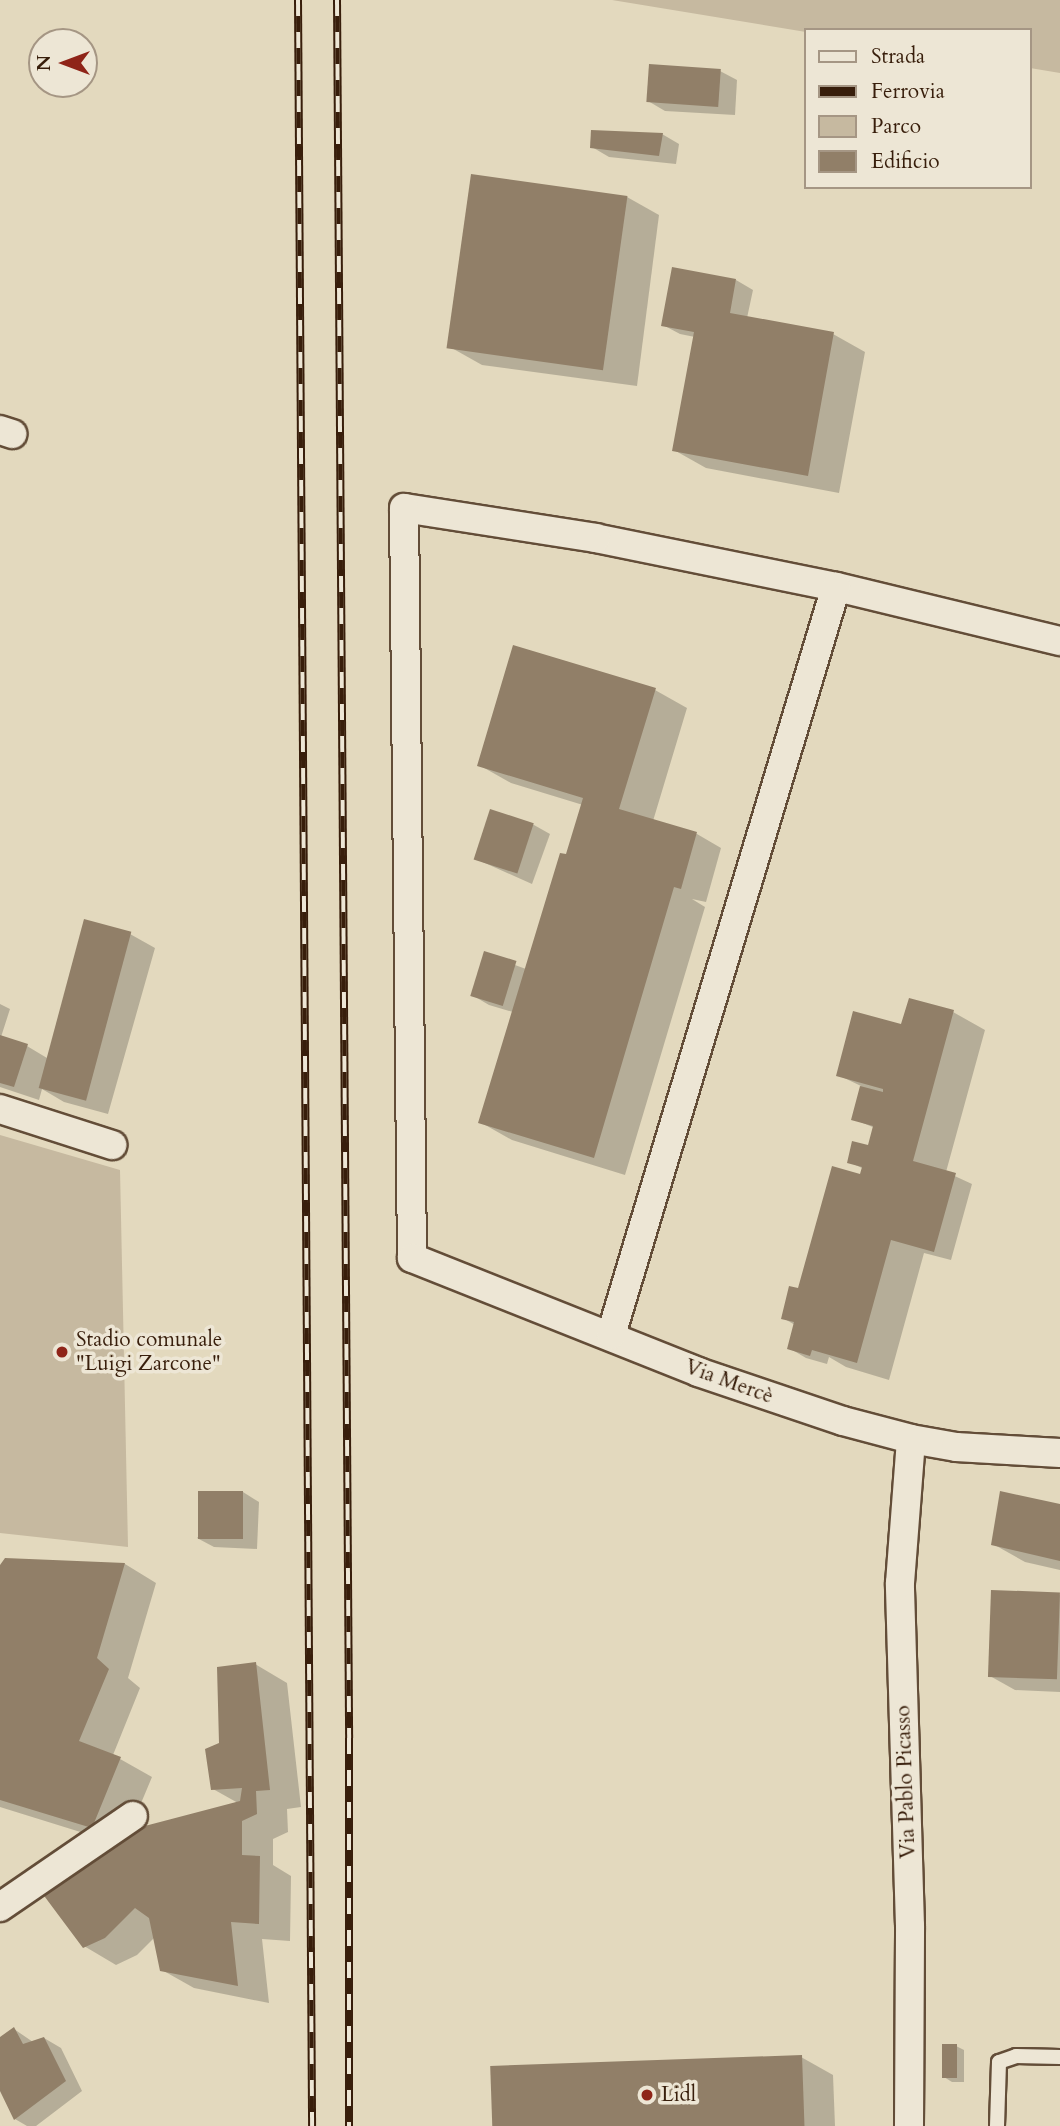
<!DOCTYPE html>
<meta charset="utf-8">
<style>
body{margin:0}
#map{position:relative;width:1060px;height:2126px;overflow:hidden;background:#e3d9be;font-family:Cardo,serif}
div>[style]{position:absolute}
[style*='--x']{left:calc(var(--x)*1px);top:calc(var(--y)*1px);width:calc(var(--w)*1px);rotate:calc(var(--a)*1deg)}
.green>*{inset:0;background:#c6b9a0}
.shadow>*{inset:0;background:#0003}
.building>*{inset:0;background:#917f68;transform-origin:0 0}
.roads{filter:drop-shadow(2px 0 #634d38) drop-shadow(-2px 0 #634d38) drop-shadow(0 2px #634d38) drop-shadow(0 -2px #634d38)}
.lane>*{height:14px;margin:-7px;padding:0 7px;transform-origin:7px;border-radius:7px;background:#ede6d5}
.street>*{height:28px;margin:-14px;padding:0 14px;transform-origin:14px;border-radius:14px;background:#ede6d5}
.rail>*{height:8px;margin-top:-4px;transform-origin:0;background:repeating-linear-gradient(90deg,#ede6d5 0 16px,#381e0b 0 32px);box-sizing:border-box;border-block:2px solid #381e0b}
.dots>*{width:19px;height:19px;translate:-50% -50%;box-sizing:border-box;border:4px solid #ede6d5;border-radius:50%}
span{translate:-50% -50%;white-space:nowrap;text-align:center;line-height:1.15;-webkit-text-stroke:7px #ede6d5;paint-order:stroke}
.poi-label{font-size:21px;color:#381e0b}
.left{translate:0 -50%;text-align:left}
.street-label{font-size:21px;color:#381e0b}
.legend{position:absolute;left:804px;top:28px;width:228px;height:161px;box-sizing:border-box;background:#ede6d5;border:2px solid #a59684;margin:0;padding:9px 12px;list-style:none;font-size:21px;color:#381e0b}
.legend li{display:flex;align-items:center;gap:14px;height:35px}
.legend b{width:35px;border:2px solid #a59684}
.north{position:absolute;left:28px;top:28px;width:70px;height:70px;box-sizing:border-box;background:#ede6d5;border:2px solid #a59684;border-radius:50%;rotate:270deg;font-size:19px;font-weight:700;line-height:28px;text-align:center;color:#381e0b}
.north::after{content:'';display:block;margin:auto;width:24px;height:32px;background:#8f2418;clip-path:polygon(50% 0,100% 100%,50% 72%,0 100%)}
</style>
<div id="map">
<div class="green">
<div style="clip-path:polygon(612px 0,1060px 0,1060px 73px,1030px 68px,1030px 30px,806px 32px)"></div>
<div style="clip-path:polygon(0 1135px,120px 1170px,128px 1547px,0 1533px)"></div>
</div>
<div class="shadow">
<div style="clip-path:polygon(720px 71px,737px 80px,735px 115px,665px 111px,648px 101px)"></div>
<div style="clip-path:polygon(662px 134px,679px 144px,676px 164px,609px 157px,592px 147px)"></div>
<div style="clip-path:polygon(627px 197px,659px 215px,637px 386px,482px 365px,450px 347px)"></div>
<div style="clip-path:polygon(736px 280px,753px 290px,747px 318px,833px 334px,865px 352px,839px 493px,706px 468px,674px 450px,695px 337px,680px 334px,663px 325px)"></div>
<div style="clip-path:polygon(655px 690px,687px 708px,653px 821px,697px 834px,721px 848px,706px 902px,692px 899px,705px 907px,625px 1175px,512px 1140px,480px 1122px,513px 1012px,489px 1005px,472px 995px,485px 954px,526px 969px,574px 859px,583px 805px,511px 783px,479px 765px)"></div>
<div style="clip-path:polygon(491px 811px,534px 825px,550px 834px,532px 884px,476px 859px)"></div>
<div style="clip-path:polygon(130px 934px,155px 948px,108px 1114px,64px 1102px,42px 1089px,39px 1100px,0 1087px,0 1004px,10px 1009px,1px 1037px,27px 1046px,47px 1058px)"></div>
<div style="clip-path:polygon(953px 1012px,985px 1030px,946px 1172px,972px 1184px,951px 1260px,924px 1253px,889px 1380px,846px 1367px,829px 1357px,827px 1364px,806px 1358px,789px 1348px,795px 1325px,783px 1318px,864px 1169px,849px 1162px,870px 1147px,875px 1128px,853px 1119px,861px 1086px,838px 1075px,900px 1026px)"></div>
<div style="clip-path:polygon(243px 1492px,259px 1502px,257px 1549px,214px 1547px,197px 1538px)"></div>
<div style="clip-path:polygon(1060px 1506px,1060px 1570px,1025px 1562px,993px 1544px)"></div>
<div style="clip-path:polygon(6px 1559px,125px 1564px,156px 1583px,128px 1678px,140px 1688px,113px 1755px,152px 1777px,126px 1839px,238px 1803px,213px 1789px,221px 1744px,255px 1664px,287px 1683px,301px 1807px,287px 1809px,288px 1832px,273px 1839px,273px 1865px,291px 1876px,290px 1941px,262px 1939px,269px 2003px,194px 1988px,162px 1970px,155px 1937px,137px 1955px,116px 1965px,84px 1946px,119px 1844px,0 1807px,0 1567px)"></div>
<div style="clip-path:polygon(993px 1592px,1060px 1595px,1060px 1692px,1015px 1690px,990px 1676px)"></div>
<div style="clip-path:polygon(14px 2029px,33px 2042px,44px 2038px,61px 2048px,82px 2091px,36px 2126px,27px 2126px,15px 2119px,0 2087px,0 2039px)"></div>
<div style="clip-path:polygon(956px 2046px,964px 2050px,964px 2082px,952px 2082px,944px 2077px)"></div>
<div style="clip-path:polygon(801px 2057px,833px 2075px,835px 2126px,493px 2126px)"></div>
</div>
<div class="building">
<div style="left:649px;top:64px;width:72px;height:38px;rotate:4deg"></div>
<div style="clip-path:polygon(591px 130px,663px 133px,659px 156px,590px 148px)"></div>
<div style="left:471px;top:174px;width:158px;height:176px;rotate:8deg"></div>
<div style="clip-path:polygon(672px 267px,736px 279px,730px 313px,834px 332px,808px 476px,672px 451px,694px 332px,661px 326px)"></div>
<div style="clip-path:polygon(513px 645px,656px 688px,619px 809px,697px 832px,681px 889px,674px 887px,594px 1158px,478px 1123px,560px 853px,566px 854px,583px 798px,477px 766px)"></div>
<div style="left:490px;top:809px;width:46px;height:53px;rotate:18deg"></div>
<div style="left:84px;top:919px;width:49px;height:175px;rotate:15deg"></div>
<div style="left:484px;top:951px;width:34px;height:47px;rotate:17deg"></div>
<div style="clip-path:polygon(909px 998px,954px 1010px,913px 1161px,956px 1173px,934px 1252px,891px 1240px,857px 1363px,812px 1350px,810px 1356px,787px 1349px,794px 1322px,781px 1319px,789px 1286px,798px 1288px,832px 1166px,860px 1174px,862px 1167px,847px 1163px,852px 1141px,868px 1145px,873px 1126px,851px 1120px,860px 1086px,883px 1092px,883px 1089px,836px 1076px,853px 1011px,901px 1024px)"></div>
<div style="clip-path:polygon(0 1035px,28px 1044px,14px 1087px,0 1083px)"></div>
<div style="left:198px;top:1491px;width:45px;height:48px"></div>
<div style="clip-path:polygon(1000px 1491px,1060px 1504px,1060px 1561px,991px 1545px)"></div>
<div style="clip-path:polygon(5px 1558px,125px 1563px,97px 1658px,109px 1669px,79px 1741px,121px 1757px,92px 1828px,0 1800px,0 1565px)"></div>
<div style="left:991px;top:1590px;width:69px;height:87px;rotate:2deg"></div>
<div style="clip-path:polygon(256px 1662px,270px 1790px,256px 1791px,257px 1814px,242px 1821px,242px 1855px,260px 1856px,259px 1924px,231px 1922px,238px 1986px,160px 1971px,149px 1918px,135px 1908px,105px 1938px,83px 1948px,42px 1893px,141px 1827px,240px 1801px,242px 1788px,211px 1790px,205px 1749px,219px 1743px,217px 1667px)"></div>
<div style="clip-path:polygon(14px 2027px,23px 2044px,44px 2037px,66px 2081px,14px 2120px,0 2091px,0 2037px)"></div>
<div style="left:942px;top:2044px;width:15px;height:34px"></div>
<div style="left:802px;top:2055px;width:71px;height:312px;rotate:88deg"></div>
</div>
<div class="roads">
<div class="lane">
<div style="--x:997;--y:2126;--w:64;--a:-88.2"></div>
<div style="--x:999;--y:2062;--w:18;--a:-19"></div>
<div style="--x:1016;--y:2056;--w:44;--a:1.3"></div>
</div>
<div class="street">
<div style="--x:0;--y:430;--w:13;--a:18"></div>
<div style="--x:1060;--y:641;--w:230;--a:-166.4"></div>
<div style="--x:836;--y:587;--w:245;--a:-168.5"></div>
<div style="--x:596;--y:538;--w:194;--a:-171.1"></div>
<div style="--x:404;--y:508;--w:750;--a:89.39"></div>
<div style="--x:412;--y:1258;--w:308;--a:21.7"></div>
<div style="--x:698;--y:1372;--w:153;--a:18.7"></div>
<div style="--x:843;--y:1421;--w:70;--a:14.8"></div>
<div style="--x:911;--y:1439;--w:46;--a:10.1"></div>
<div style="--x:956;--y:1447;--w:104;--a:3.3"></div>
<div style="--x:0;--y:1109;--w:118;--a:17.8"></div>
<div style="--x:611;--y:1335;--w:781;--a:-73.26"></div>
<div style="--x:0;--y:1907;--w:161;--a:-34.4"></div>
<div style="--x:909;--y:2126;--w:200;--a:-89.7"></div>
<div style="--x:910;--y:1926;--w:343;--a:-91.7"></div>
<div style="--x:900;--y:1583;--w:144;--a:-85.6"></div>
</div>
</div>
<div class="rail">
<div style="--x:298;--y:0;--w:2126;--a:89.62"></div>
<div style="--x:337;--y:0;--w:1738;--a:89.6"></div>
<div style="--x:349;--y:1738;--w:388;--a:90"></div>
</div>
<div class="dots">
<div style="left:62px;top:1352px;background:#8f2418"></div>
<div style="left:647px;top:2095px;background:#8f2418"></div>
</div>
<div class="poi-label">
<span class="left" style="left:76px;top:1352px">Stadio comunale<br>"Luigi Zarcone"</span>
<span class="left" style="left:661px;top:2095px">Lidl</span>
</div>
<div class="street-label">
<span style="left:729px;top:1382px;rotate:20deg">Via Mercè</span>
<span style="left:906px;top:1782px;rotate:-92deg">Via Pablo Picasso</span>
</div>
<ul class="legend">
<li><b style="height:9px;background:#ede6d5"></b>Strada</li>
<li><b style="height:9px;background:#381e0b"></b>Ferrovia</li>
<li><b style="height:19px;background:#c6b9a0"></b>Parco</li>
<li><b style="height:19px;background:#917f68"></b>Edificio</li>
</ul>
<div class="north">N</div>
</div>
